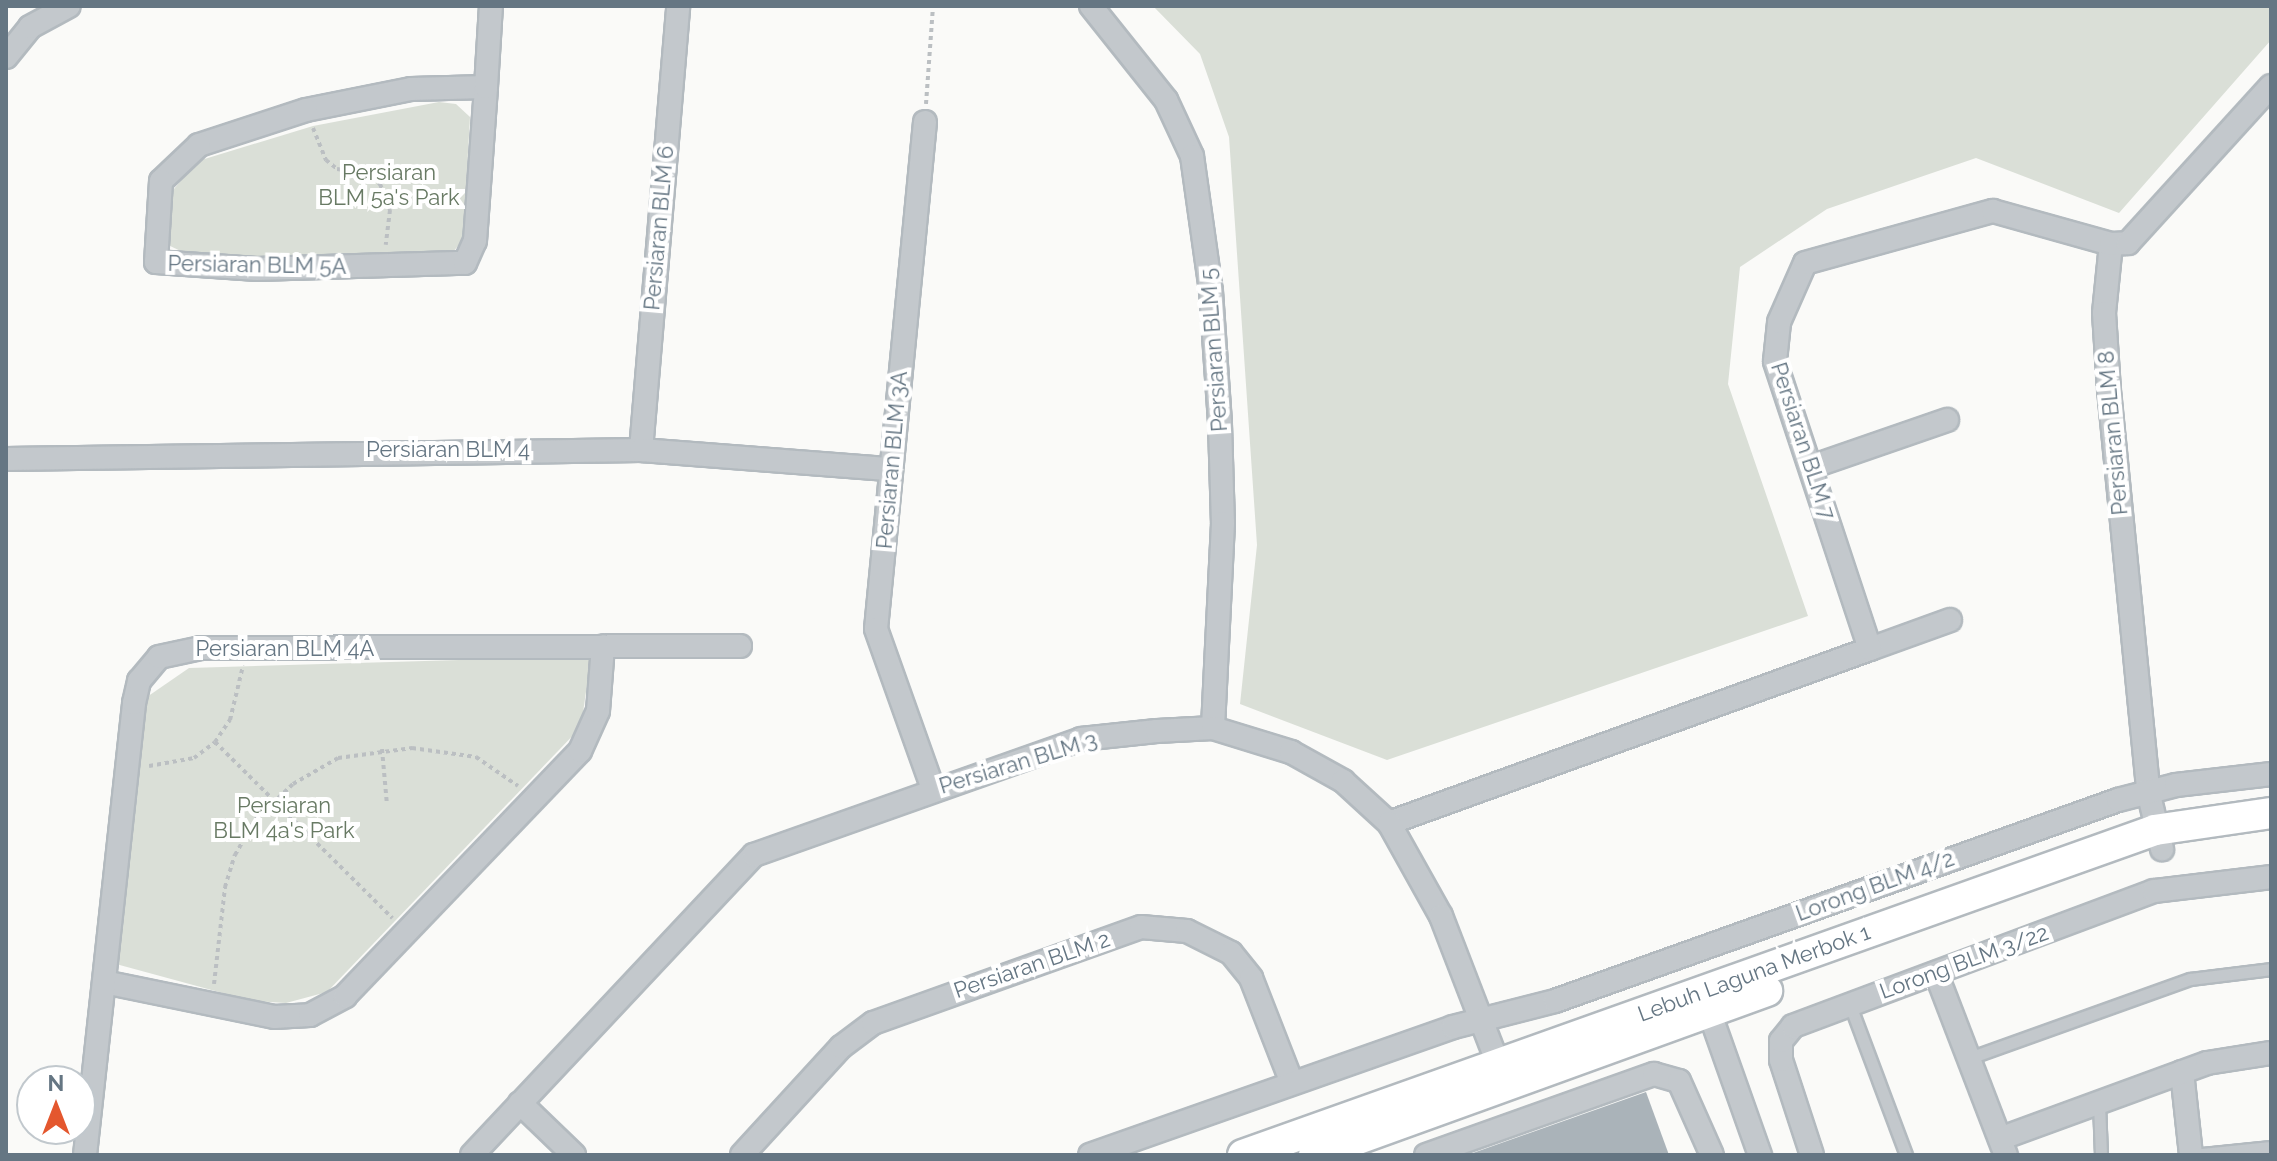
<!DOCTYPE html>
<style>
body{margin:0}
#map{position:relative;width:2277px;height:1161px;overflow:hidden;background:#fafaf8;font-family:Raleway,sans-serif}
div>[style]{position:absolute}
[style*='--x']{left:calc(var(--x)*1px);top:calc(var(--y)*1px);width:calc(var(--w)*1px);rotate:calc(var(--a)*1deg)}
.green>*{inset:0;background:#dadfd7}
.building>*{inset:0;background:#aab3b9}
.path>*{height:4px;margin-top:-2px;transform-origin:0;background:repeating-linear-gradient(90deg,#bbbfc2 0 4px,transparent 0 8px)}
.roads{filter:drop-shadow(2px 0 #b3babf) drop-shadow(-2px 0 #b3babf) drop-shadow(0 2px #b3babf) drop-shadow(0 -2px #b3babf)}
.lane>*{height:11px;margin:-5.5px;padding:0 5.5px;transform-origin:5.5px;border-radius:5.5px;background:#c3c8cc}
.street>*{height:22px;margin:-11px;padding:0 11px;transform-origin:11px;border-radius:11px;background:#c3c8cc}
.secondary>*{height:30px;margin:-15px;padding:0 15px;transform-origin:15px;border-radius:15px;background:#fff}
span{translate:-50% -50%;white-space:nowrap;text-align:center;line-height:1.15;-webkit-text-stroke:8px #fff;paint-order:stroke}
.park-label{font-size:22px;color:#687a64}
.street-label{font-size:22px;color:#657683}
.frame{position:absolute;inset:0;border:8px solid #657683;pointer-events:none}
.north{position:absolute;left:16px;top:1065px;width:80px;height:80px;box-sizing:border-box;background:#fff;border:2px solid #c1c8cd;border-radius:50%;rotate:0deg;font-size:22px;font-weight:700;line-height:32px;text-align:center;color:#657683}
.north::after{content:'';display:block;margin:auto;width:28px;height:36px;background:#e4572e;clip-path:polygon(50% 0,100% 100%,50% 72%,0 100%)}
</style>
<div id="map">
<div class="green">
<div style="clip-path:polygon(1153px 6px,2271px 6px,2271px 40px,2119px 213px,1976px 158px,1827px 209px,1740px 267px,1728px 384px,1808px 616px,1387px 760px,1240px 704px,1257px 545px,1229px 137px,1200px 54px)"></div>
<div style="clip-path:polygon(439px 102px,456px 104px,470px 117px,463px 240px,448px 258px,191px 256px,166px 244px,173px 190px,198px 161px,313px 126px)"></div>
<div style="clip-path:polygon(591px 656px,581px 727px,327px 992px,286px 1003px,252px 1001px,116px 964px,144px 699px,189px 668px)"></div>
</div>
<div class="building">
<div style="clip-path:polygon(1646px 1092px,1669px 1155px,1474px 1155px,1473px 1153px)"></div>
</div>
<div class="path">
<div style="--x:926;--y:104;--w:98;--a:-85.9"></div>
<div style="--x:313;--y:128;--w:35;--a:68"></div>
<div style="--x:326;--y:160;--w:14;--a:39"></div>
<div style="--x:337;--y:169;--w:29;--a:8"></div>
<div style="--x:366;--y:173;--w:18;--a:38"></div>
<div style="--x:380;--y:184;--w:28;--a:69"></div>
<div style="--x:390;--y:210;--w:35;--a:97"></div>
<div style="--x:215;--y:742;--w:250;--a:44.8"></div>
<div style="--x:382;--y:749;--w:56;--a:84.9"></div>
<div style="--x:149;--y:766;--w:46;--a:-10.1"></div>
<div style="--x:194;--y:758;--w:26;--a:-37"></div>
<div style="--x:215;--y:742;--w:27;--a:-56"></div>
<div style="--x:230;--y:720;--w:56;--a:-76.5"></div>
<div style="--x:214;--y:984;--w:98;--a:-83.5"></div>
<div style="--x:225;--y:887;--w:34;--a:-73"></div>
<div style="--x:235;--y:855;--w:40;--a:-60.3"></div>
<div style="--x:255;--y:820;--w:52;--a:-43.5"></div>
<div style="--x:293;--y:784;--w:52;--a:-30"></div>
<div style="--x:338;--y:758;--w:75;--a:-7.7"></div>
<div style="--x:412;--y:748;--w:65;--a:8"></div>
<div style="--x:476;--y:757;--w:51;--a:34.6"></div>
</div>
<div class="roads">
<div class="lane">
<div style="--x:1850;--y:1005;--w:160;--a:69.5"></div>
<div style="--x:1972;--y:1057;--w:232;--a:-19.7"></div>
<div style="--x:2190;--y:979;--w:82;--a:-7"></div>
<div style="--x:2099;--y:1103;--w:52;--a:87.8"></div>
<div style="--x:2192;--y:1155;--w:79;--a:-5.8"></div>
</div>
<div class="street">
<div style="--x:1091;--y:6;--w:120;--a:51.4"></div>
<div style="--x:1166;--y:100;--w:62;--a:65.1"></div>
<div style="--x:1192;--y:156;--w:136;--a:82"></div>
<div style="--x:1211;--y:291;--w:133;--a:86.1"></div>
<div style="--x:1220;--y:424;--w:99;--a:88.3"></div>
<div style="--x:1223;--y:523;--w:205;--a:92.8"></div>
<div style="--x:6;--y:57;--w:38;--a:-51"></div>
<div style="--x:30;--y:27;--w:44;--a:-28.3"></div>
<div style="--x:486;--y:87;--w:75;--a:178.5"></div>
<div style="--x:411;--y:89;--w:107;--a:168.7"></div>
<div style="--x:306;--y:110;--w:113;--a:161.9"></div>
<div style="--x:199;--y:145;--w:52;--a:136.5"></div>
<div style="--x:161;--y:181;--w:81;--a:93.5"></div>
<div style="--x:156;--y:262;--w:101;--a:4"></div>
<div style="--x:257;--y:269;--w:208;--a:-1.7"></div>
<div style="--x:465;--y:263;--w:24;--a:-66"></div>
<div style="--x:475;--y:241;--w:154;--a:-85.9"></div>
<div style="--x:486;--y:87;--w:81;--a:-86.5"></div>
<div style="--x:925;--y:122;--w:509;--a:95.52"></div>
<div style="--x:876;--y:629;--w:170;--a:70.4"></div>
<div style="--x:2111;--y:244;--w:69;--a:95.8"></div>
<div style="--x:2104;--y:313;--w:77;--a:86.3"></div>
<div style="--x:2109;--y:390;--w:403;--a:84.4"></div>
<div style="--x:2148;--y:791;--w:60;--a:76.4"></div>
<div style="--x:641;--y:450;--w:446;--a:-85.2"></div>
<div style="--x:6;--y:459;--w:635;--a:-0.81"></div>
<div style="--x:641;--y:450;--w:250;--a:4.4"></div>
<div style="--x:1811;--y:467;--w:144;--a:-19.1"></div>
<div style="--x:1870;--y:649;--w:85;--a:-19.9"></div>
<div style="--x:1389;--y:823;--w:512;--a:-19.89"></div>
<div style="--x:1870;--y:649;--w:303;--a:-108.3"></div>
<div style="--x:1775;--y:361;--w:39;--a:-84"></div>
<div style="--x:1779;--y:322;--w:64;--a:-66.2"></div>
<div style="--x:1805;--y:263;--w:195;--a:-15.5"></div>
<div style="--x:1993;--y:211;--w:123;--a:15.6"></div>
<div style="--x:2111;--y:244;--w:17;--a:-3"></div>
<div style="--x:2128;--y:243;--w:212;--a:-47.7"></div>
<div style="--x:1936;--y:973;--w:195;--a:69"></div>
<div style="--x:104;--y:982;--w:174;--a:11.6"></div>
<div style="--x:274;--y:1017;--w:36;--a:-3"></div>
<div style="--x:310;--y:1015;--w:40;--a:-28"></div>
<div style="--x:345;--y:996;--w:339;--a:-46.2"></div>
<div style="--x:580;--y:751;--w:44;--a:-65.8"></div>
<div style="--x:598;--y:711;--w:65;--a:-85.6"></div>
<div style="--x:1704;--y:997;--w:168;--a:70.5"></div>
<div style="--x:2182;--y:1072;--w:83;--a:83.8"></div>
<div style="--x:520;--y:1103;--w:75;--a:43.9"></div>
<div style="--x:2002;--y:1138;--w:218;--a:-20.1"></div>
<div style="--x:2207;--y:1063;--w:65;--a:-8.9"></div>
<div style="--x:85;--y:1155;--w:455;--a:-83.8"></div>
<div style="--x:134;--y:703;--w:23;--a:-77"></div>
<div style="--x:139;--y:681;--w:31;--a:-50"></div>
<div style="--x:159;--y:657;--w:43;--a:-12.1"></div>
<div style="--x:201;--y:648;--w:539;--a:-0.21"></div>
<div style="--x:472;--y:1155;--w:412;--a:-46.8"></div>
<div style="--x:754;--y:855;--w:347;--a:-19.5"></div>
<div style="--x:1081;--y:739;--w:76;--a:-6"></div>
<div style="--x:1157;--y:731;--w:56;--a:-3.1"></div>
<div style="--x:1213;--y:728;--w:82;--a:17.1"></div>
<div style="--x:1291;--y:752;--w:60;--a:29.1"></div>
<div style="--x:1343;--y:781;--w:62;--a:42.4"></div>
<div style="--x:1389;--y:823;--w:107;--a:60.8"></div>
<div style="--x:1441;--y:916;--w:173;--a:68.9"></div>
<div style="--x:742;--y:1155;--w:147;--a:-47.5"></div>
<div style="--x:841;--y:1047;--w:40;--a:-37"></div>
<div style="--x:873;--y:1023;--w:285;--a:-19.7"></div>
<div style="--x:1141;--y:927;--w:46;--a:5"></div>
<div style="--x:1187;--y:931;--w:49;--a:26.6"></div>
<div style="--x:1231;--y:953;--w:32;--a:51"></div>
<div style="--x:1251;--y:978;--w:113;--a:68.7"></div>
<div style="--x:1090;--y:1155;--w:385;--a:-19.4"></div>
<div style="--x:1453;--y:1027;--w:105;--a:-14.3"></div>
<div style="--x:1555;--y:1001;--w:598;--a:-19.65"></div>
<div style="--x:2118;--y:800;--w:60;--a:-14.5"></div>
<div style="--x:2176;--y:785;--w:96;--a:-6.6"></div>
<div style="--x:1426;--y:1155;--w:242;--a:-19.6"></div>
<div style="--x:1654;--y:1074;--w:26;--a:16"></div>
<div style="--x:1679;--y:1081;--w:81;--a:66"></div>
<div style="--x:1812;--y:1155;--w:100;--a:-108.1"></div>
<div style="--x:1781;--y:1060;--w:19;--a:-90"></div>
<div style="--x:1781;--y:1041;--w:19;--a:-51"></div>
<div style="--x:1793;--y:1026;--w:385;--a:-20.5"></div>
<div style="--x:2154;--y:891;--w:118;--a:-6.8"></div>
</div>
<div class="secondary">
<div style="--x:1243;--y:1155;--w:968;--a:-19.61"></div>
<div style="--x:2155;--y:830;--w:117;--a:-8.3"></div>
<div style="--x:1314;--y:1155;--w:482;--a:-19.9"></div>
</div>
</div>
<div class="park-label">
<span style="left:389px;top:185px">Persiaran<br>BLM 5a's Park</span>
<span style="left:284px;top:818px">Persiaran<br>BLM 4a's Park</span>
</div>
<div class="street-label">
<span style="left:659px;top:228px;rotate:-85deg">Persiaran BLM 6</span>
<span style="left:257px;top:265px;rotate:1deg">Persiaran BLM 5A</span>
<span style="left:1214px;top:350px;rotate:-94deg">Persiaran BLM 5</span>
<span style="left:2113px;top:433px;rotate:-95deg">Persiaran BLM 8</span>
<span style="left:1803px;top:441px;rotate:72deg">Persiaran BLM 7</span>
<span style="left:448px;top:450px">Persiaran BLM 4</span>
<span style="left:892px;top:460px;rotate:-85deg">Persiaran BLM 3A</span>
<span style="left:285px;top:649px">Persiaran BLM 4A</span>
<span style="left:1018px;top:763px;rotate:-17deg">Persiaran BLM 3</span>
<span style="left:1875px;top:886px;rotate:-20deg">Lorong BLM 4/2</span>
<span style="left:1964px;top:962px;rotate:-20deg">Lorong BLM 3/22</span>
<span style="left:1032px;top:965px;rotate:-19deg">Persiaran BLM 2</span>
<span style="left:1754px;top:973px;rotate:-20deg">Lebuh Laguna Merbok 1</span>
</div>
<div class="frame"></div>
<div class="north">N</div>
</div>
